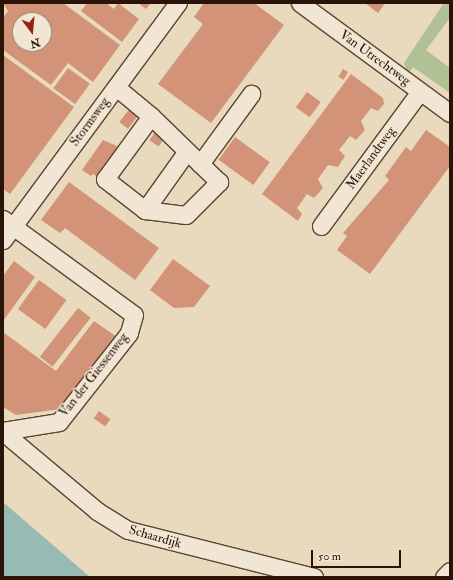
<!DOCTYPE html>
<style>
body{margin:0}
#map{position:relative;width:453px;height:580px;overflow:hidden;background:#e9d9bd;font-family:"IM FELL Double Pica",serif}
div>[style]{position:absolute}
[style*='--x']{left:calc(var(--x)*1px);top:calc(var(--y)*1px);width:calc(var(--w)*1px);rotate:calc(var(--a)*1deg)}
.green>*{inset:0;background:#b1c095}
.water>*{inset:0;background:#97bab3}
.building>*{inset:0;background:#d29378;transform-origin:0 0}
.roads{filter:drop-shadow(1px 0 #594534) drop-shadow(-1px 0 #594534) drop-shadow(0 1px #594534) drop-shadow(0 -1px #594534)}
.minor>*{height:17px;margin:-8.5px;padding:0 8.5px;transform-origin:8.5px;border-radius:8.5px;background:#f1e6d4}
span{translate:-50% -50%;white-space:nowrap;text-align:center;line-height:1.15;-webkit-text-stroke:3px #f1e6d4;paint-order:stroke}
.street-label{font-size:13px;color:#291407}
.frame{position:absolute;inset:0;border:4px solid #291407;pointer-events:none}
.north{position:absolute;left:12px;top:12px;width:40px;height:40px;box-sizing:border-box;background:#f1e6d4;border:1px solid #a19282;border-radius:50%;rotate:164deg;font-size:11px;font-weight:700;line-height:16px;text-align:center;color:#291407}
.north::after{content:'';display:block;margin:auto;width:14px;height:18px;background:#8f2418;clip-path:polygon(50% 0,100% 100%,50% 72%,0 100%)}
.scale{position:absolute;left:311px;top:550px;width:90px;height:18px;box-sizing:border-box;border:2px solid #291407;border-top:0;padding-left:5px;font-size:12px;line-height:14px;white-space:nowrap;color:#291407;-webkit-text-stroke:3px #f1e6d4;paint-order:stroke}
</style>
<div id="map">
<div class="green">
<div style="clip-path:polygon(444px 3px,450px 3px,450px 18px,426px 50px,450px 68px,450px 93px,413px 67px,408px 74px,404px 63px)"></div>
</div>
<div class="water">
<div style="clip-path:polygon(3px 502px,90px 577px,3px 577px)"></div>
</div>
<div class="building">
<div style="clip-path:polygon(evenodd,3px 3px,63px 3px,120px 45px,93px 82px,68px 63px,51px 85px,3px 50px,3px 18px,8px 11px,3px 3px,20px 20px,44px 20px,44px 44px,20px 44px,20px 20px)"></div>
<div style="clip-path:polygon(87px 3px,106px 3px,114px 9px,118px 3px,139px 19px,122px 42px,81px 11px)"></div>
<div style="clip-path:polygon(138px 3px,151px 3px,146px 9px)"></div>
<div style="clip-path:polygon(204px 3px,254px 3px,284px 25px,211px 123px,158px 84px,203px 24px,194px 17px)"></div>
<div style="clip-path:polygon(365px 3px,382px 3px,384px 5px,378px 13px)"></div>
<div style="clip-path:polygon(3px 55px,74px 107px,10px 194px,3px 189px)"></div>
<div style="left:68px;top:68px;width:27px;height:25px;rotate:36deg"></div>
<div style="left:343px;top:69px;width:6px;height:9px;rotate:31deg"></div>
<div style="clip-path:polygon(351px 74px,383px 98px,384px 104px,378px 111px,371px 108px,361px 121px,365px 130px,356px 140px,350px 136px,339px 150px,345px 156px,338px 167px,328px 165px,318px 179px,323px 188px,314px 198px,307px 194px,297px 208px,302px 214px,298px 221px,262px 194px)"></div>
<div style="left:307px;top:92px;width:17px;height:19px;rotate:36deg"></div>
<div style="left:131px;top:107px;width:11px;height:19px;rotate:38deg"></div>
<div style="clip-path:polygon(426px 130px,450px 147px,450px 166px,370px 274px,337px 250px,347px 236px,343px 233px,389px 180px,385px 176px,406px 147px,411px 151px)"></div>
<div style="left:155px;top:132px;width:11px;height:10px;rotate:34deg"></div>
<div style="left:235px;top:137px;width:43px;height:28px;rotate:36deg"></div>
<div style="clip-path:polygon(103px 140px,119px 147px,98px 177px,93px 174px,91px 176px,82px 170px)"></div>
<div style="clip-path:polygon(69px 182px,159px 248px,135px 280px,65px 228px,60px 233px,41px 220px)"></div>
<div style="clip-path:polygon(173px 259px,210px 286px,194px 307px,174px 308px,150px 290px)"></div>
<div style="clip-path:polygon(14px 261px,35px 277px,3px 321px,3px 276px)"></div>
<div style="left:39px;top:280px;width:34px;height:36px;rotate:36deg"></div>
<div style="left:78px;top:308px;width:16px;height:62px;rotate:38deg"></div>
<div style="clip-path:polygon(94px 321px,117px 337px,61px 409px,16px 415px,3px 407px,3px 332px,56px 371px)"></div>
<div style="left:99px;top:411px;width:14px;height:9px;rotate:36deg"></div>
</div>
<div class="roads">
<div class="minor">
<div style="--x:300;--y:3;--w:186;--a:36.3"></div>
<div style="--x:116;--y:87;--w:45;--a:39.6"></div>
<div style="--x:151;--y:116;--w:78;--a:126.1"></div>
<div style="--x:105;--y:179;--w:51;--a:37.8"></div>
<div style="--x:145;--y:210;--w:41;--a:7"></div>
<div style="--x:186;--y:215;--w:47;--a:-45"></div>
<div style="--x:219;--y:182;--w:95;--a:-135.9"></div>
<div style="--x:200;--y:164;--w:87;--a:-53.9"></div>
<div style="--x:145;--y:210;--w:72;--a:-54.6"></div>
<div style="--x:3;--y:219;--w:162;--a:36.2"></div>
<div style="--x:134;--y:315;--w:19;--a:106"></div>
<div style="--x:129;--y:333;--w:113;--a:128.2"></div>
<div style="--x:59;--y:422;--w:57;--a:170.9"></div>
<div style="--x:321;--y:226;--w:167;--a:-53.7"></div>
<div style="--x:3;--y:240;--w:295;--a:-53.6"></div>
<div style="--x:3;--y:432;--w:123;--a:40"></div>
<div style="--x:97;--y:511;--w:36;--a:32"></div>
<div style="--x:128;--y:530;--w:192;--a:14.2"></div>
<div style="--x:444;--y:577;--w:8;--a:-45"></div>
</div>
</div>
<div class="street-label">
<span style="left:375px;top:58px;rotate:36deg">Van Utrechtweg</span>
<span style="left:90px;top:122px;rotate:-54deg">Stormsweg</span>
<span style="left:371px;top:158px;rotate:-54deg">Maerlandtweg</span>
<span style="left:94px;top:375px;rotate:-52deg">Van der Giessenweg</span>
<span style="left:155px;top:537px;rotate:16deg">Schaardijk</span>
</div>
<div class="frame"></div>
<div class="north">N</div>
<div class="scale">50 m</div>
</div>
